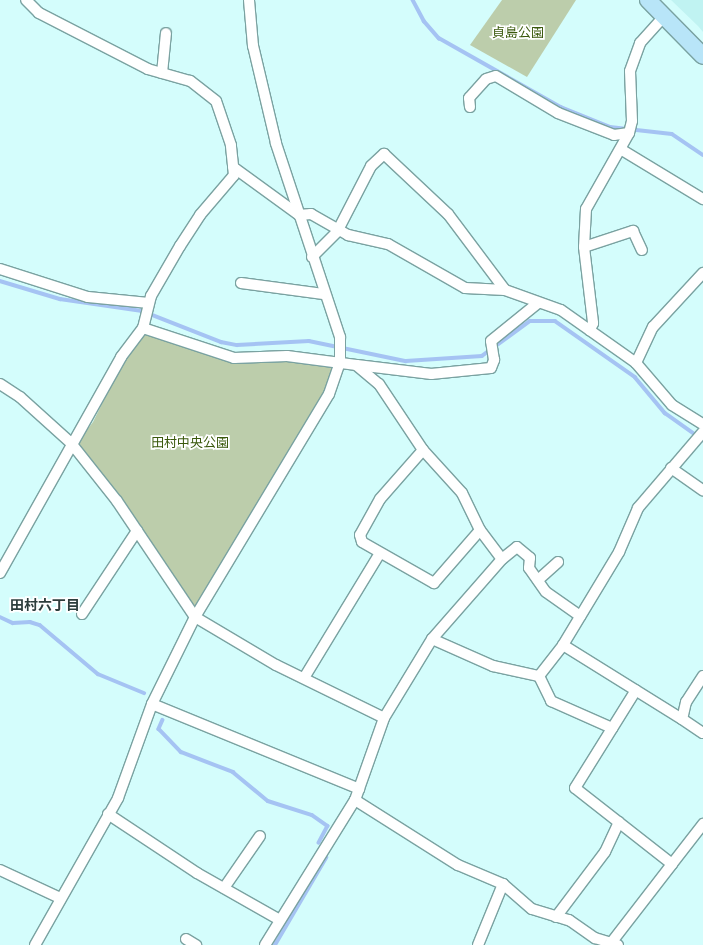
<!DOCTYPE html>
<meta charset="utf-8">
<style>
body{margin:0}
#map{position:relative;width:703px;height:945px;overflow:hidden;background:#d4fdfc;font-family:"Work Sans","Noto Sans JP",sans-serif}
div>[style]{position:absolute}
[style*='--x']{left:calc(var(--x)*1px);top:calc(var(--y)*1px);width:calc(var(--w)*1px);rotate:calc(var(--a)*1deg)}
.built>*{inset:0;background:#c0f3f2}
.green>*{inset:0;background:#bccdab}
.stream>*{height:3.5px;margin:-1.75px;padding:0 1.75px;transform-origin:1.75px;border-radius:1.75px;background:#a5c3f3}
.roads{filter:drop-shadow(1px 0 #7aa2a1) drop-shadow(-1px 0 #7aa2a1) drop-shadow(0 1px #7aa2a1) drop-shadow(0 -1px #7aa2a1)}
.minor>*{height:10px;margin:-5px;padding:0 5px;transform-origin:5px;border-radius:5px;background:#fff}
.primary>*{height:16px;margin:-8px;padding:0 8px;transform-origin:8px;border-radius:8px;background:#b8e5f8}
span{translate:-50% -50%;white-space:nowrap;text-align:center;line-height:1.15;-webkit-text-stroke:3.5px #fff;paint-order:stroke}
.park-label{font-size:13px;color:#39580b}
.neighbourhood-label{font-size:14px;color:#2d3e3d;font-weight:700}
</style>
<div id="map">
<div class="built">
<div style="clip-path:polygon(671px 0,703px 0,703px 32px,698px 26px)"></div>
</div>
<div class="green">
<div style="clip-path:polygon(502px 0,576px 0,527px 77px,470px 45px)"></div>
<div style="clip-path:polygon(144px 333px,232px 363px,286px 360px,334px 366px,325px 392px,196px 609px,77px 443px,93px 422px,124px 359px)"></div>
</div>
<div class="stream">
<div style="--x:413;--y:0;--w:24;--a:62"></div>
<div style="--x:424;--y:21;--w:23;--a:49"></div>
<div style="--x:439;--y:38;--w:140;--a:29.5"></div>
<div style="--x:561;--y:107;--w:53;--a:22.2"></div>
<div style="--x:610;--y:127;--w:62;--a:6.4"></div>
<div style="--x:672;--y:134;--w:37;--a:34"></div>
<div style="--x:0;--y:281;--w:63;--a:16.7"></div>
<div style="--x:60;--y:299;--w:83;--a:8.3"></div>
<div style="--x:142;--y:311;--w:85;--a:21.4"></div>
<div style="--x:221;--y:342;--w:16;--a:11"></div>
<div style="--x:237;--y:345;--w:72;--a:-3.2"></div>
<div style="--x:309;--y:341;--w:99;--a:11.7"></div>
<div style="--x:406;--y:361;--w:76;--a:-3.8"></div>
<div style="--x:482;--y:356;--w:59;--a:-36.1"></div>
<div style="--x:530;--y:321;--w:25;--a:0"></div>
<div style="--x:555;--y:321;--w:98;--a:35"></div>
<div style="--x:635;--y:377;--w:47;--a:50.2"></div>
<div style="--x:665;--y:413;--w:47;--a:35.4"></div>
<div style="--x:0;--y:617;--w:14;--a:25"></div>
<div style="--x:13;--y:623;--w:17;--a:-3"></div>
<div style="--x:30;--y:622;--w:10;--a:17"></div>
<div style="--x:40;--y:625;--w:76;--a:40.2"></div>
<div style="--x:98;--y:674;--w:50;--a:22.4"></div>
<div style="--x:163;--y:720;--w:10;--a:114"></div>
<div style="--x:159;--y:729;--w:32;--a:46"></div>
<div style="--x:181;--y:752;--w:56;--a:21"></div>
<div style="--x:233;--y:772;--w:45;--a:39.6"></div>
<div style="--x:268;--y:801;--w:46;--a:17.7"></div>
<div style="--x:312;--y:815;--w:19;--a:35"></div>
<div style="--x:328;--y:826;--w:19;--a:118"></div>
<div style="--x:275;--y:945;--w:101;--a:-59.6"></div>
</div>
<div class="roads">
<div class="minor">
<div style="--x:162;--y:73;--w:40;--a:-84.3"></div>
<div style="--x:470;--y:107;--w:9;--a:-96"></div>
<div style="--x:469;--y:98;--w:25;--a:-48"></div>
<div style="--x:486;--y:79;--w:10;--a:-17"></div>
<div style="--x:496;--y:76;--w:72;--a:30.8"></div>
<div style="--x:558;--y:113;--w:60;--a:21.4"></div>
<div style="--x:614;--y:135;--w:15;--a:-8"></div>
<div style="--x:629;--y:133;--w:87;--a:119.5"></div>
<div style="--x:586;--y:209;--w:38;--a:93"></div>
<div style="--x:584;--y:247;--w:77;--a:83.2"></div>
<div style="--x:593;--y:323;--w:8;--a:113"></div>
<div style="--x:629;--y:133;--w:12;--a:-76"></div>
<div style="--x:632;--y:121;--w:50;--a:-92.3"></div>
<div style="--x:630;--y:71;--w:30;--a:-70"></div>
<div style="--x:640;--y:43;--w:36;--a:-48"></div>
<div style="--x:622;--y:150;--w:95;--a:31.2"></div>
<div style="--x:233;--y:167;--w:82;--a:36"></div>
<div style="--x:299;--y:215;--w:12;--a:-5"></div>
<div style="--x:311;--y:214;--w:43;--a:29.6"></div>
<div style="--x:348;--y:235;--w:41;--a:12.7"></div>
<div style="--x:388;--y:244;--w:89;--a:29.7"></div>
<div style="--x:465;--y:288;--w:40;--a:2.9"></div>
<div style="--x:505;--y:290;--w:59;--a:19.7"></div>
<div style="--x:561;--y:310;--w:92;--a:35.2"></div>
<div style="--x:636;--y:363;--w:55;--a:49.4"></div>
<div style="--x:672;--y:405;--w:36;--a:32"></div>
<div style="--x:584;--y:247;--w:52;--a:-18.1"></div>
<div style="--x:633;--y:231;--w:21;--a:65"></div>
<div style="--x:312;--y:257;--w:35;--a:-45"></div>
<div style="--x:337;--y:232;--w:74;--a:-62.7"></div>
<div style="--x:371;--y:166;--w:18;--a:-43"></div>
<div style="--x:384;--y:154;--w:88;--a:43.2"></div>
<div style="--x:448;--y:214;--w:95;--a:53.1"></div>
<div style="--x:0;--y:269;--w:92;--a:17.7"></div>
<div style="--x:88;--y:297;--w:61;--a:5.6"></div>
<div style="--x:241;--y:283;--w:83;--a:7.6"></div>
<div style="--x:143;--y:328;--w:96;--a:18.2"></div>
<div style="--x:234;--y:358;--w:53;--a:-2.2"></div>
<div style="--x:287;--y:356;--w:70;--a:7.4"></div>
<div style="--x:356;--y:365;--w:30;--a:40"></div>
<div style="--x:379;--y:384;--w:79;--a:56.3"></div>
<div style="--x:423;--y:450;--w:58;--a:47.8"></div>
<div style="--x:462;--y:493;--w:41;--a:64.1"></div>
<div style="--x:480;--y:530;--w:36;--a:53"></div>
<div style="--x:502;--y:559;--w:19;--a:-39"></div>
<div style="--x:517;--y:547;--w:17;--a:40"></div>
<div style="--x:530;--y:558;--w:10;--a:96"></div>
<div style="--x:529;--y:568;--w:29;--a:55"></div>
<div style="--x:546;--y:592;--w:42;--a:35.2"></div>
<div style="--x:636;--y:363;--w:40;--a:-65"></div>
<div style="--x:653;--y:327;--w:74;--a:-47.2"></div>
<div style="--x:357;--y:365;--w:75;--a:6.9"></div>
<div style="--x:431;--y:374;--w:60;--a:-5.7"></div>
<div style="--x:491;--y:368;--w:9;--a:-69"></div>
<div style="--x:494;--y:360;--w:19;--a:-99"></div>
<div style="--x:491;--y:341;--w:60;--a:-39"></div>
<div style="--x:0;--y:384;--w:24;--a:33"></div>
<div style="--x:20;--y:397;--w:69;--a:42"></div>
<div style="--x:71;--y:443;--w:74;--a:51.6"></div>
<div style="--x:117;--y:501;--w:140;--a:56.1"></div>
<div style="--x:195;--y:617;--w:94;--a:30.7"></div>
<div style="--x:276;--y:665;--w:120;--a:26.1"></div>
<div style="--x:423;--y:450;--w:65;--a:131.3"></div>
<div style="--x:380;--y:499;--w:41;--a:119.1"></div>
<div style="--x:360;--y:535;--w:7;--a:74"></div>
<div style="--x:362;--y:542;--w:83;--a:29.7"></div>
<div style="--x:434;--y:583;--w:70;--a:-49"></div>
<div style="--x:671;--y:468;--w:39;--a:35"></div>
<div style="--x:0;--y:573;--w:248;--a:-60.7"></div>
<div style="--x:121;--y:357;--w:36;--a:-53"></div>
<div style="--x:143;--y:328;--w:33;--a:-76"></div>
<div style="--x:151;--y:296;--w:58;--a:-59.9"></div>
<div style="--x:180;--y:246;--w:37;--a:-57"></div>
<div style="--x:200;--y:215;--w:52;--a:-49.6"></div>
<div style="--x:234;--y:175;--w:30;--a:-96"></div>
<div style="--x:231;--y:145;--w:46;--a:-108.8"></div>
<div style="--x:216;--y:101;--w:33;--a:-142"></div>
<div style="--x:190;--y:81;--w:44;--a:-164.1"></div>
<div style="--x:148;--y:69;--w:123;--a:-152.8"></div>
<div style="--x:39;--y:13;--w:18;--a:-135"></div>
<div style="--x:538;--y:580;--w:27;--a:-42"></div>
<div style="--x:82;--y:614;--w:100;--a:-56.5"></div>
<div style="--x:432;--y:639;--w:106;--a:-48.8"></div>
<div style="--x:563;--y:645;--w:140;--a:31.9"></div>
<div style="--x:539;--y:676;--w:28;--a:64"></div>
<div style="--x:551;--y:701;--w:67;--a:23.9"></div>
<div style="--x:703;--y:676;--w:31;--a:123"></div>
<div style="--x:686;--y:702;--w:17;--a:103"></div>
<div style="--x:682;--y:719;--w:25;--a:34"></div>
<div style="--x:304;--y:678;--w:146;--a:-58.7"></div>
<div style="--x:152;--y:704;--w:224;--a:22.3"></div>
<div style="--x:355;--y:800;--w:122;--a:32.3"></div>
<div style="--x:458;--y:865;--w:49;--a:22.9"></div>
<div style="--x:503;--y:884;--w:38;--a:41"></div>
<div style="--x:532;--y:909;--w:39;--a:17"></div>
<div style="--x:569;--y:920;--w:32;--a:35"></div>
<div style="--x:595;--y:938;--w:24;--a:17"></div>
<div style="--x:108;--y:814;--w:107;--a:33.5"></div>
<div style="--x:197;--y:873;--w:95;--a:29.5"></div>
<div style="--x:672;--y:864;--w:51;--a:-52.2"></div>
<div style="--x:0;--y:870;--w:66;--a:25"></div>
<div style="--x:224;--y:888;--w:63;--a:-55.3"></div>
<div style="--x:556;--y:917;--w:81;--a:-53"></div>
<div style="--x:605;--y:852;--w:33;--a:-65"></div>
<div style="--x:186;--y:939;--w:12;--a:31"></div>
<div style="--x:611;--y:943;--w:100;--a:-52.3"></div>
<div style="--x:672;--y:864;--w:123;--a:-141.9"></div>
<div style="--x:575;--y:788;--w:115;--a:-58.1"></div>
<div style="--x:35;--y:945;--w:169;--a:-60.5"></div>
<div style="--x:118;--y:798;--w:100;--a:-70.1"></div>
<div style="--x:152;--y:704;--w:97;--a:-63.7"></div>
<div style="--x:195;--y:617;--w:260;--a:-59"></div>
<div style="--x:329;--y:394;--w:34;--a:-71"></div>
<div style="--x:340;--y:362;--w:25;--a:-90"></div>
<div style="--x:340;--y:337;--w:204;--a:-108.3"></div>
<div style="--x:276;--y:143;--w:100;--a:-103.3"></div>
<div style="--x:253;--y:46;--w:46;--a:-95"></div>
<div style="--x:265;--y:945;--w:171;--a:-58.2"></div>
<div style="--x:355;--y:800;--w:87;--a:-70.5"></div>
<div style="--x:384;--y:718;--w:92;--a:-58.7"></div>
<div style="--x:432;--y:639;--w:67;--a:23.9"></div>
<div style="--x:493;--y:666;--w:47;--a:12.3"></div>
<div style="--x:539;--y:676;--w:39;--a:-52"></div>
<div style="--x:563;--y:645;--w:109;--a:-58.9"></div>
<div style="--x:619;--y:552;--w:48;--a:-66.6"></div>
<div style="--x:638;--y:508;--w:100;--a:-49.5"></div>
<div style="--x:478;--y:945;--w:66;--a:-67.7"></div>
</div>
<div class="primary">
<div style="--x:648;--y:0;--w:78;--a:45.5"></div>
</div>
</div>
<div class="park-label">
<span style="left:518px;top:33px">貞島公園</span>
<span style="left:190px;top:443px">田村中央公園</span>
</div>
<div class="neighbourhood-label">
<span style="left:45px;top:605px">田村六丁目</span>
</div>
</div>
